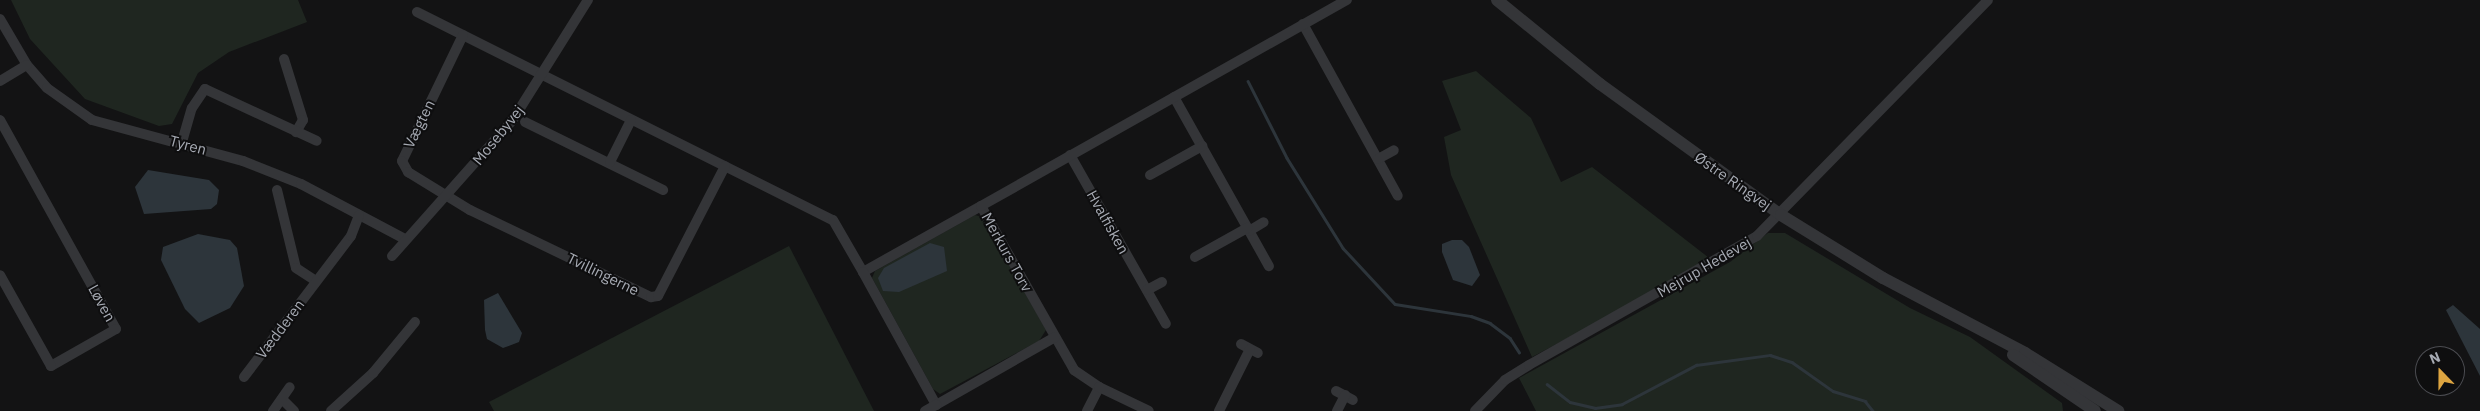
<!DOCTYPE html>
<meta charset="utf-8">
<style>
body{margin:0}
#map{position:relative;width:2480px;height:411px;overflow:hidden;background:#131314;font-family:"IBM Plex Sans",sans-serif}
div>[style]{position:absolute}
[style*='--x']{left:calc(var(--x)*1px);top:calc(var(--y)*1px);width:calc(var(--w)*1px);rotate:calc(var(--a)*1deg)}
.green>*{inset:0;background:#1f2620}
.water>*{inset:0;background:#2d353b}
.stream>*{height:2.5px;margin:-1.25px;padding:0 1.25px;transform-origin:1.25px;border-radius:1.25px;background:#2d353b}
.minor>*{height:10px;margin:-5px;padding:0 5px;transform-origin:5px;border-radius:5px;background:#343538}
.tertiary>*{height:12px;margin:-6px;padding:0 6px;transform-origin:6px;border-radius:6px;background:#343538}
span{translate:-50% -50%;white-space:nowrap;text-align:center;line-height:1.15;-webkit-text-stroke:4px #0e0e0f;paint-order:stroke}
.street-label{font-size:15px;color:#a6aab3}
.north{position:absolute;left:2415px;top:346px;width:50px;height:50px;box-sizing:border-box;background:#0e0e0f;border:1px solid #4b4c51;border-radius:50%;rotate:338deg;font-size:14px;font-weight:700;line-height:20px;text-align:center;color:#a6aab3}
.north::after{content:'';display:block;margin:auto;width:18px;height:22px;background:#dda541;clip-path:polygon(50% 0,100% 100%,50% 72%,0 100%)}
</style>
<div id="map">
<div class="green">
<div style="clip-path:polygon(11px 0,298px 0,307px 22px,229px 52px,198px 73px,172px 124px,159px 126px,85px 99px,30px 39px)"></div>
<div style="clip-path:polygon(1476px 71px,1531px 118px,1561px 182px,1592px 167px,1713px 261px,1532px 357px,1451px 175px,1444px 137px,1461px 130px,1442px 81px)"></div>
<div style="clip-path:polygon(975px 215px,982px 217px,1046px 330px,1039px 341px,940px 394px,933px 389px,872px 278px,875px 271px)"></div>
<div style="clip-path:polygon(1768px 233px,1785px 233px,1910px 308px,1970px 337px,2062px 403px,2063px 411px,1536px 411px,1519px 378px,1730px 262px)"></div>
<div style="clip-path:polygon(789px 246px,874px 411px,494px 411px,489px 402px)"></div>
</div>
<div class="water">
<div style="clip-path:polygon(148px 170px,209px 180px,219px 190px,217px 204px,211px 209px,144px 214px,135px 187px)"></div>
<div style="clip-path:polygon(198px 234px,230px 240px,237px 248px,244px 286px,230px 308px,199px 323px,185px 309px,161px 260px,163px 247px)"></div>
<div style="clip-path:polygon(1452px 240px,1462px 240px,1469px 247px,1480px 275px,1472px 286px,1453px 280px,1442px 252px,1442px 244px)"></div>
<div style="clip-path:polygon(930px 243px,944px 247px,947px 271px,899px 292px,883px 291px,878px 278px,884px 268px)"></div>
<div style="clip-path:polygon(498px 293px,522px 333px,519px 342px,503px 348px,487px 339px,485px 330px,484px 300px)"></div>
<div style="clip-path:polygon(2453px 305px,2480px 329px,2480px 376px,2446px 310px)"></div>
</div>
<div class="stream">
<div style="--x:1248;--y:81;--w:86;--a:63.1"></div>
<div style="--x:1287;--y:158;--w:106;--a:58.1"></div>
<div style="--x:1343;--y:248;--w:76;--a:47.1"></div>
<div style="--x:1395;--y:304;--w:77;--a:9"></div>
<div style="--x:1471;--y:316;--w:20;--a:20"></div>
<div style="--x:1490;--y:323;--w:25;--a:37"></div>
<div style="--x:1510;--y:338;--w:17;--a:57"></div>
<div style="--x:1547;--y:384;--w:29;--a:38"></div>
<div style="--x:1570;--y:402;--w:26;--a:13"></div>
<div style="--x:1595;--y:408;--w:27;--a:-8"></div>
<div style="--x:1622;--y:404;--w:84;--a:-27.8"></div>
<div style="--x:1696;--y:365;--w:75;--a:-7.7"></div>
<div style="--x:1770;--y:355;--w:23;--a:18"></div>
<div style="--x:1792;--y:362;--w:50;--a:35.3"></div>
<div style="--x:1833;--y:391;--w:34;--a:17"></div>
<div style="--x:1865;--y:401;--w:13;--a:51"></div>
</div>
<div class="minor">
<div style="--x:417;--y:12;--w:465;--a:26.6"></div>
<div style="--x:833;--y:220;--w:60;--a:60"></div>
<div style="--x:863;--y:272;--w:135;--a:-29.2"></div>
<div style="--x:981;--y:206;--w:189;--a:60.4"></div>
<div style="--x:1074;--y:370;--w:30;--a:34"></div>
<div style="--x:0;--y:19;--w:53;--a:59.6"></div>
<div style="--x:27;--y:65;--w:30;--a:49"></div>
<div style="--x:47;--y:88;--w:55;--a:35.4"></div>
<div style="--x:92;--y:120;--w:156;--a:15.2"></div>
<div style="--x:243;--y:161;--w:62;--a:21.6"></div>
<div style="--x:301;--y:184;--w:118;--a:27.9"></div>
<div style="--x:1303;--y:24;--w:196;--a:61.1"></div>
<div style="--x:463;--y:35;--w:140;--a:115.8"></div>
<div style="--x:402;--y:161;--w:13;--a:61"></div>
<div style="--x:408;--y:172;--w:73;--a:31.5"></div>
<div style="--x:470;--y:210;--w:201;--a:25.7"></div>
<div style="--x:651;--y:297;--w:7;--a:-8"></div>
<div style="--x:658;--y:296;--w:146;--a:-62.7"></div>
<div style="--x:284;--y:59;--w:64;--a:72.7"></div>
<div style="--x:303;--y:120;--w:14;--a:120"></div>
<div style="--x:0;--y:81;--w:31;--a:-31"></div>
<div style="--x:1174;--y:97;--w:194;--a:60.7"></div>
<div style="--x:0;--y:120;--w:239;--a:61"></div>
<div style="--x:116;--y:329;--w:75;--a:150.4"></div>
<div style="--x:51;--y:366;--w:104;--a:-119.3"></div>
<div style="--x:525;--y:122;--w:154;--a:26.2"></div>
<div style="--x:182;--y:142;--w:35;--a:-74"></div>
<div style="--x:192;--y:108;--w:23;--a:-56"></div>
<div style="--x:205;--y:89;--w:123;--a:24.9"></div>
<div style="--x:1070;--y:155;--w:194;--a:60.4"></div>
<div style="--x:1378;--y:159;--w:18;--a:-29"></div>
<div style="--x:610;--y:162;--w:47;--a:-63.4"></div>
<div style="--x:1150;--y:175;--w:60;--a:-29.1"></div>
<div style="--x:277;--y:190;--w:80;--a:76.3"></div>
<div style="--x:296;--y:268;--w:24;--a:33"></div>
<div style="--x:981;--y:206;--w:420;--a:-29.4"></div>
<div style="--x:1249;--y:231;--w:17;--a:-31"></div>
<div style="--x:392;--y:256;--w:181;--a:-48.4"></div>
<div style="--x:512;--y:121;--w:143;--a:-57.9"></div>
<div style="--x:1195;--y:257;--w:60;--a:-29.1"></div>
<div style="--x:863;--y:272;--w:152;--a:61.2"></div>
<div style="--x:936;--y:405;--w:137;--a:-29.7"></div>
<div style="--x:1147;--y:290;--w:17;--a:-28"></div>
<div style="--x:1241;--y:344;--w:19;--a:28"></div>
<div style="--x:244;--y:377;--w:177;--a:-52.8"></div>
<div style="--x:351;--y:236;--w:22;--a:-69"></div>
<div style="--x:1336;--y:391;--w:19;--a:28"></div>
<div style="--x:282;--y:399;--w:17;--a:45"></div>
<div style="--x:273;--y:411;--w:29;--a:-55"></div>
<div style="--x:331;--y:411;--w:57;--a:-42.1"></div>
<div style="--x:373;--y:373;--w:66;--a:-50.5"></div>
<div style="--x:925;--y:411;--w:13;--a:-29"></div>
<div style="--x:1087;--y:411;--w:27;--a:-63"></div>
<div style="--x:1099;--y:387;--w:55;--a:25.6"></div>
<div style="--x:1219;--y:411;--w:69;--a:-63.4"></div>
<div style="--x:1337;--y:411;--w:18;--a:-63"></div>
<div style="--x:1475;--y:411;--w:43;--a:-45.9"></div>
<div style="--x:1505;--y:380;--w:28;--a:-32"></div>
<div style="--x:1529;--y:365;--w:262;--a:-29.5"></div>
<div style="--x:1757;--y:236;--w:330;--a:-45.6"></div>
</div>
<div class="tertiary">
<div style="--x:1497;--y:0;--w:133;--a:39.2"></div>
<div style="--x:1600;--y:84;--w:223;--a:35.9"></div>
<div style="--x:1781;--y:215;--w:120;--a:31.7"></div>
<div style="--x:1883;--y:278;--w:161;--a:27.8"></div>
<div style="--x:2025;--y:353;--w:110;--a:31.9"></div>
<div style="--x:2013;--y:355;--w:99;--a:34.3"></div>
</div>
<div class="street-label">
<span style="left:419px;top:124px;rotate:-64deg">Vægten</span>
<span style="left:498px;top:135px;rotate:-51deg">Mosebyvej</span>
<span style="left:188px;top:145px;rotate:15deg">Tyren</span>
<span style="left:1733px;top:181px;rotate:35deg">Østre Ringvej</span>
<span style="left:1108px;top:222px;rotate:61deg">Hvalfisken</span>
<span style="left:1007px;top:252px;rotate:61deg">Merkurs Torv</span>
<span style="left:1704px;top:267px;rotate:-30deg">Mejrup Hedevej</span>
<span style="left:603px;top:274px;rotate:26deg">Tvillingerne</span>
<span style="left:102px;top:303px;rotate:61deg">Løven</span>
<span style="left:280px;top:329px;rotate:-53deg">Vædderen</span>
</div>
<div class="north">N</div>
</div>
